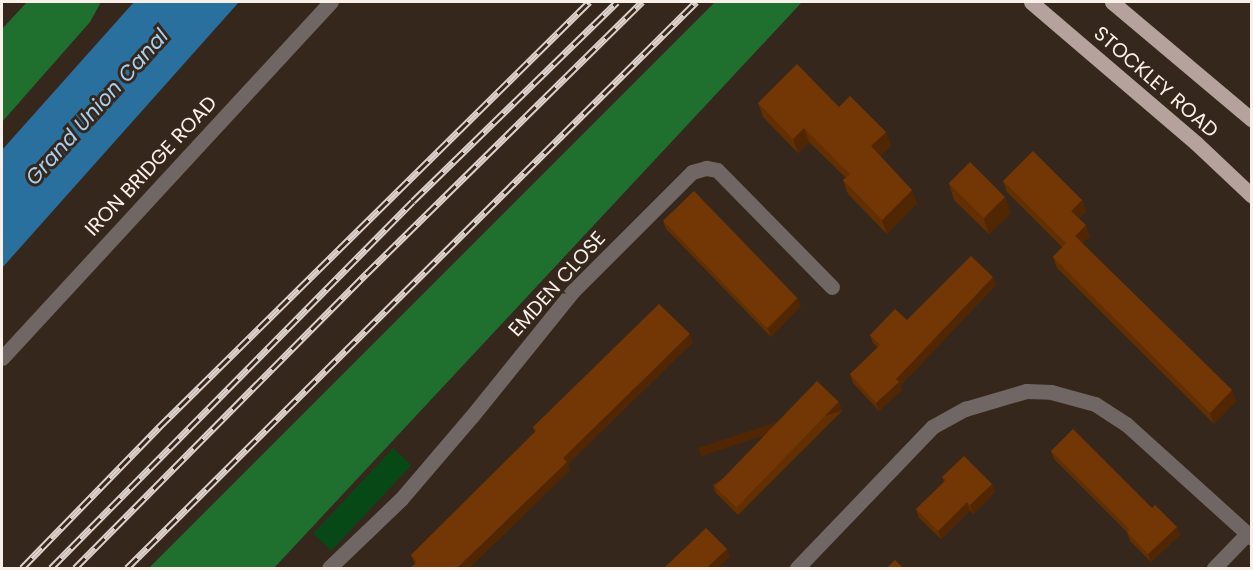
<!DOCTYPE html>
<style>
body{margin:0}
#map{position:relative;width:1253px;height:570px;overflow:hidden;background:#36271d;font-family:Poppins,sans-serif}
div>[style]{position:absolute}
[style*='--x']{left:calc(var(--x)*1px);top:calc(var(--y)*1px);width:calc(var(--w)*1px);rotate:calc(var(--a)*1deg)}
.green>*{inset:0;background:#064916;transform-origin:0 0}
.forest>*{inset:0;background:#1f6f2e}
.water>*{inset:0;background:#2a709e}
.minor>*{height:15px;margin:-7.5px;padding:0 7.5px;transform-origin:7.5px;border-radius:7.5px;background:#706764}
.major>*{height:15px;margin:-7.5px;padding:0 7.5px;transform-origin:7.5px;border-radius:7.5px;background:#b5a29c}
.rail>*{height:7px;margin-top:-3.5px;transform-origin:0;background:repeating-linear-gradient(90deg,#36271d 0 14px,#dcd1cb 0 28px);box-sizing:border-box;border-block:2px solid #dcd1cb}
.wall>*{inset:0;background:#622f03}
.shaded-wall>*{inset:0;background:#502603;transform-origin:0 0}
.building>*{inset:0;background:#723704;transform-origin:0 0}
span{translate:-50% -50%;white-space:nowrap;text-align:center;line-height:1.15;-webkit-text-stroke:6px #36271d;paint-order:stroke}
.street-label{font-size:20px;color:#faf0ea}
.water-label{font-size:21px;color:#a6d0ef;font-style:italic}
.frame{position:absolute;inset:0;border:3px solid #faf0ea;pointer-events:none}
</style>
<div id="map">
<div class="green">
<div style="left:393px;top:448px;width:25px;height:117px;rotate:43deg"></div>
</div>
<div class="forest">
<div style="clip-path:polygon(27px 2px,101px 2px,90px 22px,2px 122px,2px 29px)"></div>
<div style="clip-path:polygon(715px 2px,802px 2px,274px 568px,149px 568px)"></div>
</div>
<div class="water">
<div style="clip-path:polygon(134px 2px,239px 2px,2px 268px,2px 150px)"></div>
</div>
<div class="minor">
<div style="--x:2;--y:358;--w:485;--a:-47.3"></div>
<div style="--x:329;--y:568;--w:100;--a:-43.8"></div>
<div style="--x:401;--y:499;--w:109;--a:-49.5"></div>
<div style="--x:472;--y:416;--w:161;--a:-51.1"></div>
<div style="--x:573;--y:291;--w:168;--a:-45"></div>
<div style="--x:692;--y:172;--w:15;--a:-16"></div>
<div style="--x:706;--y:168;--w:11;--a:10"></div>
<div style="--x:717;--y:170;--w:164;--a:45.5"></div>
<div style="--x:797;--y:568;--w:195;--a:-46.2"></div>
<div style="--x:932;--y:427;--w:38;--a:-29"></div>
<div style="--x:965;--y:409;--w:64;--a:-16.4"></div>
<div style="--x:1026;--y:391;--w:25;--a:2"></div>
<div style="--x:1051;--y:392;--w:46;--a:15.3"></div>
<div style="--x:1095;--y:404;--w:37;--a:33"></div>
<div style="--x:1126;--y:424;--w:170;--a:42.1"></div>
<div style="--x:1214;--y:568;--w:47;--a:-45.9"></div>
</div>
<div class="major">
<div style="--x:1031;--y:2;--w:217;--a:40.5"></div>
<div style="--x:1196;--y:143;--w:77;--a:43.4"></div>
<div style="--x:1112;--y:2;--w:183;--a:40.1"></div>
</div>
<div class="rail">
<div style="--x:22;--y:568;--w:197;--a:-45.8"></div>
<div style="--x:159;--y:427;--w:605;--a:-44.66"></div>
<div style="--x:51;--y:568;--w:515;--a:-45.39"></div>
<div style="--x:413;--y:201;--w:285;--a:-44.3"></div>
<div style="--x:75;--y:568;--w:414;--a:-45.3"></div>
<div style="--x:366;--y:274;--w:388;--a:-44.6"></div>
<div style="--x:127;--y:568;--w:803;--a:-44.85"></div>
</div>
<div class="wall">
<div style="clip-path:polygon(758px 103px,839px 107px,886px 132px,891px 145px,880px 156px,917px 203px,887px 234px,848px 194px,843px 180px,846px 178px,809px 142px,798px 153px,763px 117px)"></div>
<div style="clip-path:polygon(1003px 181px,1082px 200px,1086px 211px,1079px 218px,1090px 236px,1082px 243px,1232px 390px,1236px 401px,1214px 424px,1057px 268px,1053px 257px,1062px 247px,1007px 192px)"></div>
<div style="clip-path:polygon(949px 184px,1005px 197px,1011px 213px,989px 234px,954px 200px)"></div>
<div style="clip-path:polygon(663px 221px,801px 306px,771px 337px,666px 229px)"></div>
<div style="clip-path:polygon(996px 285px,900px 386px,902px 390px,879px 411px,853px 383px,850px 374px,878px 348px,873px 343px,870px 335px)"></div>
<div style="clip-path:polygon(693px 342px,568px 464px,570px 470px,469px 568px,410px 568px,415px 564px,411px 555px,535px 432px,533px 427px)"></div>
<div style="clip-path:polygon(839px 402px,842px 411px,738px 515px,716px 493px,713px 485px)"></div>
<div style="clip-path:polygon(1051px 451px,1152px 508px,1177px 527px,1180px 535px,1151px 562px,1130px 541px,1127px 532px,1054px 459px)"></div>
<div style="clip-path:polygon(942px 477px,992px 484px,995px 492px,973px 514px,970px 510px,941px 539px,919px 518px,916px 509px,944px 482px)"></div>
</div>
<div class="shaded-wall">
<div style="clip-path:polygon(804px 128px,809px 142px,798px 153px,793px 139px)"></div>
<div style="clip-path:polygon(886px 132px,891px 145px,876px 160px,871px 146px)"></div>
<div style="clip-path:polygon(912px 190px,917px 203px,887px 234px,882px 220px)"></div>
<div style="clip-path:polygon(1005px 197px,1011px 213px,989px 234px,984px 219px)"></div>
<div style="clip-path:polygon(1082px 200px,1086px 211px,1075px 222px,1071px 211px)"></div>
<div style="clip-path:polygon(1086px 225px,1090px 236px,1079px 247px,1075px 236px)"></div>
<div style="clip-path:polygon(993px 277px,996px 285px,900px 386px,902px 390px,879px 411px,876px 403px,896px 379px)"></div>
<div style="clip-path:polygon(798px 298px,801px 306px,771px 337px,768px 329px)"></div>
<div style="clip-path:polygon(690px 334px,693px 342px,568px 464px,570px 470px,469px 568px,457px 568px,563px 458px)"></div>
<div style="clip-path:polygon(1232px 390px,1236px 401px,1214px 424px,1210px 413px)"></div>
<div style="left:839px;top:402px;width:9px;height:148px;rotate:72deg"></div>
<div style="clip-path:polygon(992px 484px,995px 492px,973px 514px,970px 505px)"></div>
<div style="clip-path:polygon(967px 502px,970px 510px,941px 539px,938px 531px)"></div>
<div style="clip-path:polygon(1177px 527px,1180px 535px,1151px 562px,1148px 554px)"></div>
<div style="clip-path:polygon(727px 549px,730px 557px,718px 568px,707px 568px)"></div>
</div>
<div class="building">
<div style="clip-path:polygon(797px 64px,839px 107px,850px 96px,886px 132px,871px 146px,912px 190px,882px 220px,843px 180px,850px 174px,804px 128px,793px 139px,758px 103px)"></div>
<div style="clip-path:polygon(1033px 151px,1082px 200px,1071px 211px,1086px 225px,1075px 236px,1232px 390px,1210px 413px,1053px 257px,1066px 243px,1003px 181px)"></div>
<div style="left:970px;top:162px;width:49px;height:30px;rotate:45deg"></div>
<div style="left:694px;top:191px;width:149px;height:43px;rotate:46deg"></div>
<div style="clip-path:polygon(971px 256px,993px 277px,896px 379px,899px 382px,876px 403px,850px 374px,880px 345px,870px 335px,895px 309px,907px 320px)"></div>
<div style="clip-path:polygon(659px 304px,690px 334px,563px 458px,567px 462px,457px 568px,410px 568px,417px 562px,411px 555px,536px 431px,533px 427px)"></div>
<div style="left:817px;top:381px;width:30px;height:147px;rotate:44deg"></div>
<div style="clip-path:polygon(1073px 429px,1152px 508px,1155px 505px,1177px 527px,1148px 554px,1127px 532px,1130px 530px,1051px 451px)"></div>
<div style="clip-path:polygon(964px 456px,992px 484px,970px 505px,967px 502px,938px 531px,916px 509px,946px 480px,942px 477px)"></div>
<div style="clip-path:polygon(706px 528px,727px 549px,707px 568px,664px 568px)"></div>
<div style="clip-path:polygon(895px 560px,903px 568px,887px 568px)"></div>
</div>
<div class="street-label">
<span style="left:1156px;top:82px;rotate:41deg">STOCKLEY ROAD</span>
<span style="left:151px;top:166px;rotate:-47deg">IRON BRIDGE ROAD</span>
<span style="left:557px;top:284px;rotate:-48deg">EMDEN CLOSE</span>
</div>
<div class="water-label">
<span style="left:97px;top:107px;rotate:-48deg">Grand Union Canal</span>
</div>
<div class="frame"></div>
</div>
